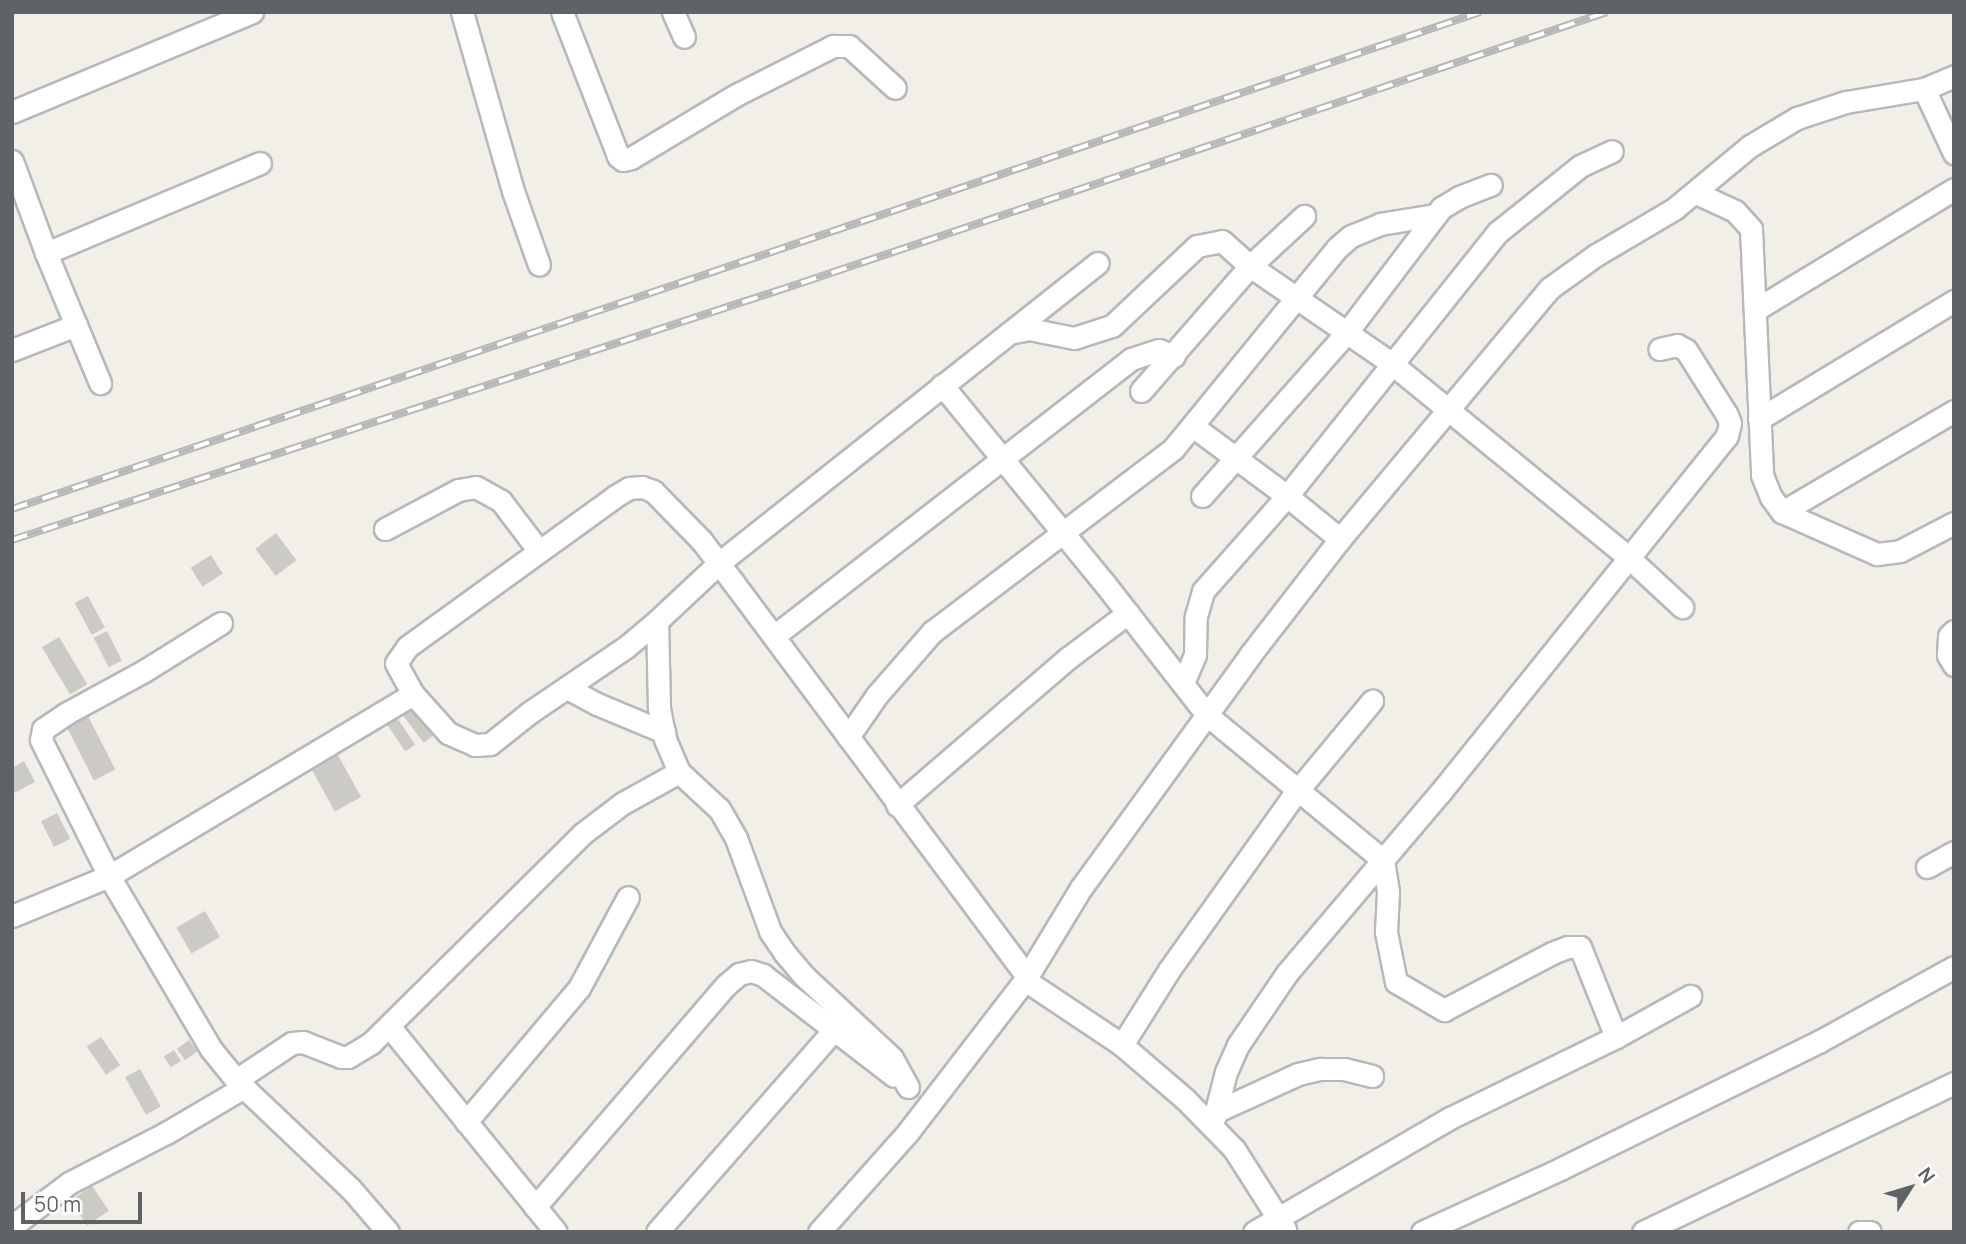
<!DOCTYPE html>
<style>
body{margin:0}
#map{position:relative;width:1966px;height:1244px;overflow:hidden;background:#f1efe8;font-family:Manrope,sans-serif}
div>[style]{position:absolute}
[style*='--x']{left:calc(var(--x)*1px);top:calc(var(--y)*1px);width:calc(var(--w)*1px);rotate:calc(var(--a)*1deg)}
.building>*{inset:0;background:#cccac5;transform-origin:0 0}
.roads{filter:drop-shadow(2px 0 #b5b8bc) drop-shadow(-2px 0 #b5b8bc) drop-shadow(0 2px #b5b8bc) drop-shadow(0 -2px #b5b8bc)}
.minor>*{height:21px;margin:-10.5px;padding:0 10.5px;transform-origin:10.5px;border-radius:10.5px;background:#fff}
.rail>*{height:8px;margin-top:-4px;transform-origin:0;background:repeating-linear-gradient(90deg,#fff 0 16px,#b6b7b8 0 32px);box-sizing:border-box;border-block:2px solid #b6b7b8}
span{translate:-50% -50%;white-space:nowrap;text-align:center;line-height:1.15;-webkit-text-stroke:5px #fff;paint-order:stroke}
.frame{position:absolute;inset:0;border:14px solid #5f6368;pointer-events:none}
.north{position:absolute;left:1875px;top:1153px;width:70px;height:70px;-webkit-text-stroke:5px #fff;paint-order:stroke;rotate:53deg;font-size:19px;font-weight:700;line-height:28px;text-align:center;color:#5f6368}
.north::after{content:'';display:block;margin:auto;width:24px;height:32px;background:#5f6368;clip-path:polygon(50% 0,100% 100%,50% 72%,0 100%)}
.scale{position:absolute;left:21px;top:1192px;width:121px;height:32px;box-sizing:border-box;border:4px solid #5f6368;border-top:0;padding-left:9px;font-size:21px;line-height:24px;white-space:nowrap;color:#5f6368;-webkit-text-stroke:5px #fff;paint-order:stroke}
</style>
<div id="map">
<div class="building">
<div style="left:276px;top:533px;width:34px;height:26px;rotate:53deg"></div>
<div style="left:211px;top:555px;width:22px;height:24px;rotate:58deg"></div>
<div style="left:88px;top:596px;width:36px;height:15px;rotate:62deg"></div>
<div style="left:107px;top:631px;width:33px;height:15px;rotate:63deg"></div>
<div style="left:59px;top:637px;width:55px;height:20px;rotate:59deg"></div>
<div style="left:416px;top:701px;width:38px;height:19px;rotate:53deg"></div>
<div style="left:84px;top:708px;width:69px;height:24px;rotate:63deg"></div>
<div style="left:395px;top:715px;width:36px;height:12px;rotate:56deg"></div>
<div style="left:334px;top:748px;width:56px;height:30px;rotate:61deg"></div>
<div style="clip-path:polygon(24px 761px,35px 782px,12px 794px,12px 768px)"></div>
<div style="left:57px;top:813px;width:29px;height:18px;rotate:63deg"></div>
<div style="left:205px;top:911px;width:30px;height:33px;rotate:60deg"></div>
<div style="left:101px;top:1037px;width:34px;height:17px;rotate:56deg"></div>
<div style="left:189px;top:1040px;width:14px;height:15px;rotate:54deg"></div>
<div style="left:174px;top:1050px;width:13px;height:12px;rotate:58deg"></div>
<div style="left:140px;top:1069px;width:43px;height:17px;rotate:61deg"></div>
<div style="left:92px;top:1186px;width:30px;height:26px;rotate:56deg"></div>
</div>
<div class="roads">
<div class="minor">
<div style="--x:462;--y:12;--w:186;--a:74.1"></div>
<div style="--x:513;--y:191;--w:78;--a:70.6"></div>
<div style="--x:562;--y:12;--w:155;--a:68.7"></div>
<div style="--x:618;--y:156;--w:6;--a:39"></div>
<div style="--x:623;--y:160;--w:8;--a:-14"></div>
<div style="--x:631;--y:158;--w:122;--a:-31"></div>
<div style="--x:736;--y:95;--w:109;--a:-26.8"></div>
<div style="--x:833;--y:46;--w:16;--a:0"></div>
<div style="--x:849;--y:46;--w:62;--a:42.4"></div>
<div style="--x:673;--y:12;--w:27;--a:66"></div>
<div style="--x:1924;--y:89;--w:71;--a:64.9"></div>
<div style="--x:12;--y:112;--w:260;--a:-22.6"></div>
<div style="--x:12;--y:161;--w:98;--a:69.7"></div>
<div style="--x:46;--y:253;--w:141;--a:67.4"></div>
<div style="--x:1696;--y:193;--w:43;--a:24.8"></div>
<div style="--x:1735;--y:211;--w:24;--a:48"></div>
<div style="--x:1751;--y:229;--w:246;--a:87.4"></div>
<div style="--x:1762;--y:475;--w:24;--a:68"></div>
<div style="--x:1771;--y:497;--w:19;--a:54"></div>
<div style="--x:1782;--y:512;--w:104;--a:23.9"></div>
<div style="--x:1877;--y:554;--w:23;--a:-7"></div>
<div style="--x:1900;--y:551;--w:61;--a:-27.4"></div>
<div style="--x:46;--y:253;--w:232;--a:-22.8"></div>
<div style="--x:1755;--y:310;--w:233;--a:-31.3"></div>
<div style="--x:1009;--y:333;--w:20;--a:-11"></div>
<div style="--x:1029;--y:329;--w:46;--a:11.3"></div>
<div style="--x:1074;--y:338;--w:40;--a:-18"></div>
<div style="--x:1112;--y:326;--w:117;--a:-43.3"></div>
<div style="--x:1197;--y:246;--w:25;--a:-11"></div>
<div style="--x:1222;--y:241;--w:38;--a:42"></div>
<div style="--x:1250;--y:266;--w:171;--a:34.5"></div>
<div style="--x:1391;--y:363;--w:306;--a:39.3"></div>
<div style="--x:1628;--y:557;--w:74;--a:42.8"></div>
<div style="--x:12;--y:350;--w:69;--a:-21.3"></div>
<div style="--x:942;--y:385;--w:257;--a:50.7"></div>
<div style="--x:1105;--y:584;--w:166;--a:52.1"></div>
<div style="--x:1207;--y:715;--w:228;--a:39.5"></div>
<div style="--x:1383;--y:860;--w:32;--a:81"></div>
<div style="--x:1388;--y:892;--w:40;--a:92.9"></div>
<div style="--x:1386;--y:932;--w:51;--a:78.7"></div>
<div style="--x:1396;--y:982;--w:56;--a:30.3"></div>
<div style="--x:1444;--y:1010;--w:122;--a:-27.8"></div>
<div style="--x:1552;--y:953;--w:17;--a:-21"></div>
<div style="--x:1568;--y:947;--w:12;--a:0"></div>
<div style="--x:1580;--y:947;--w:97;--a:68.2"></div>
<div style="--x:1141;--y:391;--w:166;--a:-48.9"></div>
<div style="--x:1250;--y:266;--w:74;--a:-42.8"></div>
<div style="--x:1759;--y:419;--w:228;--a:-31.2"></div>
<div style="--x:1194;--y:427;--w:116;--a:36.6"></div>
<div style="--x:1287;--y:496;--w:68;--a:39.1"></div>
<div style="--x:1202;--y:496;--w:219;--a:-48.5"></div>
<div style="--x:1347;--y:332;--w:156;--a:-52.8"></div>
<div style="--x:1441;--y:208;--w:21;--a:-31"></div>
<div style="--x:1459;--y:197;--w:34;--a:-21"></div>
<div style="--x:1782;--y:512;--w:199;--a:-30.4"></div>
<div style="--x:385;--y:529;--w:83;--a:-28.1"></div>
<div style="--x:458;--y:490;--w:18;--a:-9"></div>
<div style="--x:476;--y:487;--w:29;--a:29"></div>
<div style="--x:501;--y:501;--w:63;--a:52.8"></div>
<div style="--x:657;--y:621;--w:40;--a:140"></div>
<div style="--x:626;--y:647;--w:117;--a:145.8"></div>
<div style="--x:529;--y:713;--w:50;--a:141.5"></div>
<div style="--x:490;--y:744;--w:15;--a:176"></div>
<div style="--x:475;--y:745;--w:30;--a:-156"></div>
<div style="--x:448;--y:733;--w:52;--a:-131.9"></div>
<div style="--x:413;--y:694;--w:35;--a:-119"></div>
<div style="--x:396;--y:663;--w:19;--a:-55"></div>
<div style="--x:407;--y:647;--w:256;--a:-35.9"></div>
<div style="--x:614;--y:497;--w:17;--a:-31"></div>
<div style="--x:629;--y:488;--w:13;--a:-4"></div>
<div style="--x:642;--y:487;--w:12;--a:20"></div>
<div style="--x:653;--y:491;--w:69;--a:45.6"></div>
<div style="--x:701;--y:540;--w:53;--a:52.7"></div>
<div style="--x:733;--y:582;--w:492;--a:53.3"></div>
<div style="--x:221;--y:623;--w:91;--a:148.1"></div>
<div style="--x:144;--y:671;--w:88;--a:151.4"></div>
<div style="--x:67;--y:713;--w:29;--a:146"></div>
<div style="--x:43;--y:729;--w:11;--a:100"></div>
<div style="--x:41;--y:740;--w:152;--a:63.4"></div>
<div style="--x:109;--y:876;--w:201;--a:59.5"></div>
<div style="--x:211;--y:1049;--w:40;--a:51"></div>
<div style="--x:236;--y:1080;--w:157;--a:43.5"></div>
<div style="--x:350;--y:1188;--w:58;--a:49.2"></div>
<div style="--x:1954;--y:631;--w:7;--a:135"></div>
<div style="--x:1949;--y:636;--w:19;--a:93"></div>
<div style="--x:1948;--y:655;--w:12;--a:59"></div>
<div style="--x:774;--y:636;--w:452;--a:-37.8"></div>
<div style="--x:1131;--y:359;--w:29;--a:-18"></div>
<div style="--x:1159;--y:350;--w:16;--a:22"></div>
<div style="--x:1183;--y:683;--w:30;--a:-67"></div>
<div style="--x:1195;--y:655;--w:39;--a:-89"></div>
<div style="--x:1196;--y:616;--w:26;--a:-74"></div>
<div style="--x:1203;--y:591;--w:127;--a:-48.5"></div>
<div style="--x:1287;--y:496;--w:338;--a:-51.4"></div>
<div style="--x:1498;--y:232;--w:105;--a:-38.8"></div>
<div style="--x:1580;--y:166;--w:35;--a:-25"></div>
<div style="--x:567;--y:688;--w:34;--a:28"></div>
<div style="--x:597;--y:704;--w:73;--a:22.7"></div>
<div style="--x:848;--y:737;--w:51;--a:-55.4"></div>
<div style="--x:877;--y:695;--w:84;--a:-48.9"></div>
<div style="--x:932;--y:632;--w:303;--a:-37.2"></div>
<div style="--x:1173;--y:449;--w:259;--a:-50.8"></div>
<div style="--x:1337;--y:248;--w:18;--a:-41"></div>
<div style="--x:1351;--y:236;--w:31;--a:-22"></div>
<div style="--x:1380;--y:224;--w:56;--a:-9.3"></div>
<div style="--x:897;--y:805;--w:225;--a:-40.7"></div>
<div style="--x:1068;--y:658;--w:75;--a:-36.9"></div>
<div style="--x:1927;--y:867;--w:31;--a:-29"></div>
<div style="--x:12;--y:916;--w:105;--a:-22.4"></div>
<div style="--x:109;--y:876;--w:354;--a:-30.9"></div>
<div style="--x:1025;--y:980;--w:117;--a:33.8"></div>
<div style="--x:1122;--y:1045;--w:83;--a:40.6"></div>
<div style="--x:1185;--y:1099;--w:70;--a:45.6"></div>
<div style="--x:1234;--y:1149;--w:95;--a:57.5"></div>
<div style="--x:389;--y:1026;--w:265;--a:51"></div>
<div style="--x:1122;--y:1045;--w:89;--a:-57.9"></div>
<div style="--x:1169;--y:970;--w:214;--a:-54.5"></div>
<div style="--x:1293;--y:796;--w:124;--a:-50.3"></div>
<div style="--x:236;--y:1080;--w:67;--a:-33.5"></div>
<div style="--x:292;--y:1043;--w:11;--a:-5"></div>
<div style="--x:303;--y:1042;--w:41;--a:21.5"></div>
<div style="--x:341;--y:1057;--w:7;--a:0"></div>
<div style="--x:348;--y:1057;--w:27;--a:-31"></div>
<div style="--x:371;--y:1043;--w:297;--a:-44.7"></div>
<div style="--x:582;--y:834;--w:51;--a:-37.1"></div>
<div style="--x:623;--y:803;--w:64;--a:-29"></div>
<div style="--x:908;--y:1087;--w:33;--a:-119"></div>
<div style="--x:892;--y:1058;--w:120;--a:-137"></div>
<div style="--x:804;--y:976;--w:31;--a:-130"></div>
<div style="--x:784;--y:952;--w:25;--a:-124"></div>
<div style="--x:770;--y:931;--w:99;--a:-110.1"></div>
<div style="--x:736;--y:838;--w:34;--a:-120"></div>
<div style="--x:719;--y:809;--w:54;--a:-137.2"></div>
<div style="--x:679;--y:772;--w:36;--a:-113"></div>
<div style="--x:665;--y:739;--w:33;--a:-101"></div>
<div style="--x:659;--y:707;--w:86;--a:-91.3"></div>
<div style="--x:657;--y:621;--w:85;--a:-43.1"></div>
<div style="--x:719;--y:563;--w:483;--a:-38.4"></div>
<div style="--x:1215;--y:1112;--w:91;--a:-24.6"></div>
<div style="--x:1298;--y:1074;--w:23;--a:-13"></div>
<div style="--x:1320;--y:1069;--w:24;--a:0"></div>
<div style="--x:1344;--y:1069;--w:29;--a:14"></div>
<div style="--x:466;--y:1122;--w:175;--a:-49.9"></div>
<div style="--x:579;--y:988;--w:103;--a:-61.7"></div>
<div style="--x:1212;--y:1126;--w:56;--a:-75.5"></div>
<div style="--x:1226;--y:1072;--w:30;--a:-66"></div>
<div style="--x:1238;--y:1045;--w:87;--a:-55.8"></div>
<div style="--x:1287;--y:973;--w:235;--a:-49.7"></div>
<div style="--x:1439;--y:794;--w:459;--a:-51.2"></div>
<div style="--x:1727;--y:436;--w:13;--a:-77"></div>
<div style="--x:1730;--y:423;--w:9;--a:-111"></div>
<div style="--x:1727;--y:415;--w:77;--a:-122.2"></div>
<div style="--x:1686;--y:350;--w:10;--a:-151"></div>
<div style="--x:1677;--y:345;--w:18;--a:167"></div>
<div style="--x:535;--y:1207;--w:293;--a:-49.3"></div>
<div style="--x:726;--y:985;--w:17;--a:-40"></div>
<div style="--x:739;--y:974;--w:12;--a:-14"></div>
<div style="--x:751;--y:971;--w:13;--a:18"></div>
<div style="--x:763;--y:975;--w:165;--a:37.6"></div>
<div style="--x:12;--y:1226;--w:71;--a:-37"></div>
<div style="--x:69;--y:1183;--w:109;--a:-27.3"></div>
<div style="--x:166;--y:1133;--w:91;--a:-30.5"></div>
<div style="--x:657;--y:1232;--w:269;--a:-48.8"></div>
<div style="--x:819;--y:1232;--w:134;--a:-48.3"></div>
<div style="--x:908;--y:1132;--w:192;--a:-52.4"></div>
<div style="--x:1025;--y:980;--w:108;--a:-58.7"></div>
<div style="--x:1081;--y:888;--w:288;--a:-54"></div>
<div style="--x:1250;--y:655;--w:147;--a:-52.2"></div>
<div style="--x:1340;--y:539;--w:327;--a:-50.1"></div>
<div style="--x:1550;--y:288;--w:57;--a:-35.7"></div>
<div style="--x:1596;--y:255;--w:91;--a:-30.5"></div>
<div style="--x:1674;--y:209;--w:99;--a:-39.7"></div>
<div style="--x:1750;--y:146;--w:55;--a:-30.8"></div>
<div style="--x:1797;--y:118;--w:52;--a:-18.1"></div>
<div style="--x:1846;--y:102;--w:79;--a:-9.5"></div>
<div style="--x:1924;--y:89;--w:33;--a:-23"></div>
<div style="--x:1254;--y:1232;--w:227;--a:-30.2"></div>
<div style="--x:1450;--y:1118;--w:185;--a:-26"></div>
<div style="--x:1616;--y:1037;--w:85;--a:-29"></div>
<div style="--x:1422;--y:1232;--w:152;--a:-24.5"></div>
<div style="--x:1560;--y:1169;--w:290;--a:-26.2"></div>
<div style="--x:1820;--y:1041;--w:153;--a:-28.9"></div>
<div style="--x:1643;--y:1232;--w:345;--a:-25.6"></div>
<div style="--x:1859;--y:1232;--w:11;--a:0"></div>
</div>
</div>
<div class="rail">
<div style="--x:12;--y:509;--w:1550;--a:-18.7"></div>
<div style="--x:12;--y:540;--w:830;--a:-18.04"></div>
<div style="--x:801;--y:283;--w:850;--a:-18.58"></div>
</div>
<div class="frame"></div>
<div class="north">N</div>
<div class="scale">50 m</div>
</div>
